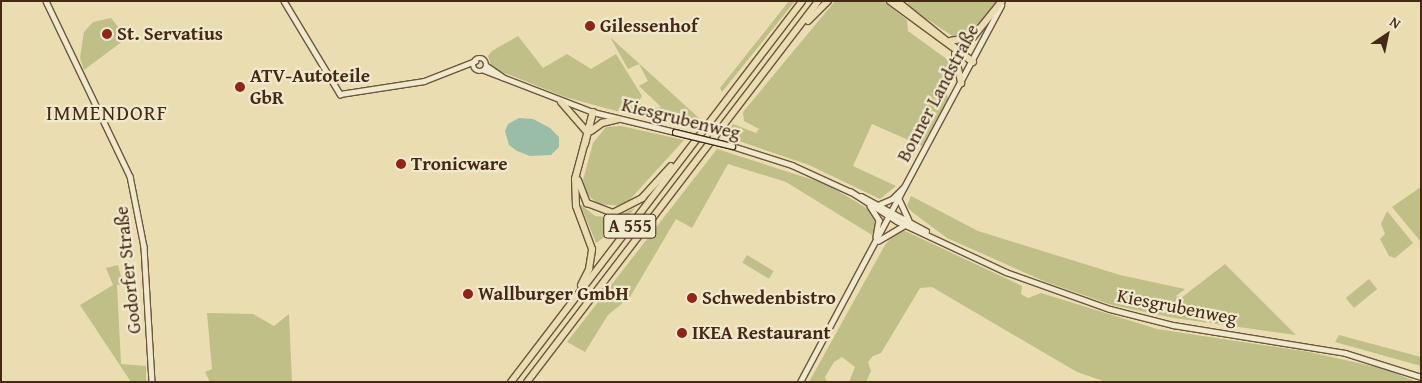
<!DOCTYPE html>
<meta charset="utf-8">
<style>
body{margin:0}
#map{position:relative;width:1422px;height:383px;overflow:hidden;background:#eaddb2;font-family:"Gentium Book Plus",serif}
div>[style]{position:absolute}
[style*='--x']{left:calc(var(--x)*1px);top:calc(var(--y)*1px);width:calc(var(--w)*1px);rotate:calc(var(--a)*1deg)}
.green>*{inset:0;background:#bfbf87;transform-origin:0 0}
.water>*{inset:0;background:#99bda7}
.roads{filter:drop-shadow(1px 0 #6e563d) drop-shadow(-1px 0 #6e563d) drop-shadow(0 1px #6e563d) drop-shadow(0 -1px #6e563d)}
.tertiary>*{height:4.5px;margin:-2.25px;padding:0 2.25px;transform-origin:2.25px;border-radius:2.25px;background:#f1e9cd}
.tertiary>.ring{margin:-2.25px;padding:0;box-sizing:content-box;background:none;border:4.5px solid #f1e9cd;border-radius:50%}
.secondary>*{height:4.5px;margin:-2.25px;padding:0 2.25px;transform-origin:2.25px;border-radius:2.25px;background:#f1e9cd}
.motorway>*{height:6px;margin:-3px;padding:0 3px;transform-origin:3px;border-radius:3px;background:#eaddb2}
.bridges{filter:drop-shadow(1px 0 #452916) drop-shadow(-1px 0 #452916) drop-shadow(0 1px #452916) drop-shadow(0 -1px #452916)}
.secondary-bridge>*{height:4.5px;margin:-2.25px;padding:0 2.25px;transform-origin:2.25px;border-radius:2.25px;background:#f1e9cd}
.dots>*{width:14px;height:14px;translate:-50% -50%;box-sizing:border-box;border:2px solid #f1e9cd;border-radius:50%}
span{translate:-50% -50%;white-space:nowrap;text-align:center;line-height:1.15;-webkit-text-stroke:4.5px #f1e9cd;paint-order:stroke}
.shield-label span{padding:1px 4px;background:#f1e9cd;border:1px solid;border-radius:4px;-webkit-text-stroke-width:0}
.shield-label{font-size:18px;color:#452916;font-weight:700}
.poi-label{font-size:19px;color:#452916;font-weight:700}
.left{translate:0 -50%;text-align:left}
.street-label{font-size:19px;color:#452916}
.quarter-label{font-size:21px;color:#452916;letter-spacing:1px}
.frame{position:absolute;inset:0;border:2px solid #452916;pointer-events:none}
.north{position:absolute;left:1362px;top:10px;width:50px;height:50px;-webkit-text-stroke:4px #f1e9cd;paint-order:stroke;rotate:34deg;font-size:14px;font-weight:700;line-height:20px;text-align:center;color:#452916}
.north::after{content:'';display:block;margin:auto;width:18px;height:22px;background:#452916;clip-path:polygon(50% 0,100% 100%,50% 72%,0 100%)}
</style>
<div id="map">
<div class="green">
<div style="clip-path:polygon(789px 1px,795px 1px,722px 92px,720px 88px)"></div>
<div style="clip-path:polygon(835px 1px,883px 1px,907px 20px,908px 31px,948px 60px,950px 68px,946px 87px,948px 99px,922px 146px,872px 124px,853px 166px,896px 186px,880px 199px,809px 165px,730px 138px,727px 132px,733px 124px,756px 133px,759px 129px,744px 121px,743px 112px)"></div>
<div style="clip-path:polygon(909px 1px,998px 1px,977px 31px,954px 37px,907px 6px)"></div>
<div style="clip-path:polygon(111px 18px,127px 38px,84px 70px,80px 58px,84px 32px,93px 22px)"></div>
<div style="clip-path:polygon(518px 36px,543px 68px,567px 54px,591px 69px,616px 54px,642px 96px,638px 102px,648px 109px,661px 107px,639px 86px,648px 81px,639px 64px,628px 69px,610px 37px,700px 119px,693px 128px,631px 115px,565px 97px,492px 68px,488px 56px,492px 51px)"></div>
<div style="clip-path:polygon(621px 126px,684px 140px,624px 206px,598px 204px,587px 194px,583px 180px,593px 143px,606px 127px)"></div>
<div style="clip-path:polygon(717px 149px,826px 184px,870px 210px,876px 218px,876px 229px,872px 235px,786px 182px,728px 164px,692px 228px,676px 219px,630px 297px,608px 315px,585px 352px,567px 342px)"></div>
<div style="clip-path:polygon(1421px 187px,1421px 242px,1392px 207px)"></div>
<div style="clip-path:polygon(911px 196px,978px 231px,1120px 275px,1185px 289px,1176px 296px,1181px 298px,1225px 264px,1296px 335px,1174px 318px,1112px 305px,1046px 282px,947px 238px,912px 212px,907px 206px)"></div>
<div style="clip-path:polygon(580px 204px,595px 216px,614px 218px,635px 208px,618px 227px,596px 243px)"></div>
<div style="clip-path:polygon(1387px 211px,1413px 243px,1395px 258px,1389px 256px,1380px 239px,1385px 234px,1381px 224px)"></div>
<div style="clip-path:polygon(903px 230px,1022px 286px,1021px 294px,1028px 298px,1041px 293px,1157px 329px,1309px 352px,1385px 369px,1417px 382px,1106px 382px,1077px 372px,932px 287px,920px 288px,881px 353px,873px 356px,868px 362px,871px 371px,866px 382px,849px 382px,855px 367px,842px 357px,834px 362px,825px 377px,827px 382px,809px 382px,885px 245px,894px 234px)"></div>
<div style="left:747px;top:255px;width:31px;height:9px;rotate:31deg"></div>
<div style="clip-path:polygon(118px 265px,123px 284px,117px 285px,121px 364px,146px 366px,146px 382px,131px 382px,80px 305px,113px 285px,106px 268px)"></div>
<div style="left:1369px;top:279px;width:13px;height:30px;rotate:51deg"></div>
<div style="clip-path:polygon(207px 313px,253px 314px,274px 326px,289px 314px,292px 382px,210px 382px,205px 372px,212px 369px)"></div>
<div style="clip-path:polygon(1339px 335px,1421px 357px,1421px 366px,1335px 342px)"></div>
</div>
<div class="water">
<div style="clip-path:polygon(519px 118px,533px 119px,550px 128px,559px 137px,559px 147px,551px 155px,530px 156px,517px 151px,509px 145px,505px 131px,508px 124px)"></div>
</div>
<div class="roads">
<div class="tertiary">
<div style="--x:46;--y:1;--w:194;--a:64.4"></div>
<div style="--x:130;--y:176;--w:72;--a:78.8"></div>
<div style="--x:144;--y:247;--w:135;--a:86.6"></div>
<div style="--x:284;--y:1;--w:109;--a:58.9"></div>
<div style="--x:340;--y:94;--w:85;--a:-8.8"></div>
<div style="--x:424;--y:81;--w:55;--a:-21.4"></div>
<div class="ring" style="left:473px;top:58px;width:9.5px;height:9.5px"></div>
<div style="--x:487;--y:66;--w:19;--a:35"></div>
<div style="--x:484;--y:70;--w:117;--a:21.1"></div>
</div>
<div class="secondary">
<div style="--x:593;--y:112;--w:84;--a:13.7"></div>
<div style="--x:732;--y:146;--w:63;--a:17.6"></div>
<div style="--x:792;--y:165;--w:65;--a:24.6"></div>
<div style="--x:850;--y:191;--w:56;--a:32.6"></div>
<div style="--x:897;--y:221;--w:120;--a:25.1"></div>
<div style="--x:1006;--y:272;--w:110;--a:19.6"></div>
<div style="--x:1110;--y:309;--w:65;--a:14.3"></div>
<div style="--x:1173;--y:325;--w:174;--a:9.2"></div>
<div style="--x:1345;--y:353;--w:80;--a:17.5"></div>
<div style="--x:861;--y:196;--w:74;--a:28.3"></div>
<div style="--x:899;--y:199;--w:23;--a:65"></div>
<div style="--x:880;--y:204;--w:13;--a:-23"></div>
<div style="--x:892;--y:199;--w:16;--a:-45"></div>
<div style="--x:870;--y:206;--w:17;--a:57"></div>
<div style="--x:879;--y:220;--w:17;--a:100"></div>
<div style="--x:878;--y:241;--w:31;--a:-31"></div>
<div style="--x:800;--y:382;--w:427;--a:-61.9"></div>
</div>
<div class="motorway">
<div style="--x:890;--y:1;--w:103;--a:36.3"></div>
<div style="--x:897;--y:1;--w:97;--a:38.8"></div>
<div style="--x:808;--y:21;--w:28;--a:-45"></div>
<div style="--x:950;--y:41;--w:23;--a:-10"></div>
<div style="--x:973;--y:37;--w:46;--a:-51.1"></div>
<div style="--x:955;--y:54;--w:30;--a:78"></div>
<div style="--x:561;--y:102;--w:37;--a:49"></div>
<div style="--x:591;--y:131;--w:14;--a:-36"></div>
<div style="--x:602;--y:123;--w:17;--a:-13"></div>
<div style="--x:585;--y:144;--w:33;--a:-76"></div>
<div style="--x:578;--y:180;--w:25;--a:69"></div>
<div style="--x:587;--y:203;--w:28;--a:21"></div>
<div style="--x:613;--y:213;--w:33;--a:-27"></div>
<div style="--x:642;--y:198;--w:43;--a:-47.8"></div>
<div style="--x:581;--y:285;--w:18;--a:-63"></div>
<div style="--x:589;--y:269;--w:20;--a:-81"></div>
<div style="--x:592;--y:249;--w:46;--a:-110.4"></div>
<div style="--x:576;--y:206;--w:27;--a:-92"></div>
<div style="--x:575;--y:179;--w:69;--a:-75"></div>
<div style="--x:511;--y:382;--w:479;--a:-52.6"></div>
<div style="--x:527;--y:382;--w:479;--a:-52.6"></div>
</div>
</div>
<div class="bridges">
<div class="secondary-bridge">
<div style="--x:675;--y:132;--w:59;--a:13.8"></div>
</div>
</div>
<div class="dots">
<div style="left:590px;top:26px;background:#8f2418"></div>
<div style="left:107px;top:34px;background:#8f2418"></div>
<div style="left:240px;top:87px;background:#8f2418"></div>
<div style="left:401px;top:164px;background:#8f2418"></div>
<div style="left:468px;top:294px;background:#8f2418"></div>
<div style="left:692px;top:298px;background:#8f2418"></div>
<div style="left:682px;top:333px;background:#8f2418"></div>
</div>
<div class="shield-label">
<span style="left:630px;top:226px">A 555</span>
</div>
<div class="poi-label">
<span class="left" style="left:600px;top:26px">Gilessenhof</span>
<span class="left" style="left:117px;top:34px">St. Servatius</span>
<span class="left" style="left:250px;top:87px">ATV-Autoteile<br>GbR</span>
<span class="left" style="left:411px;top:164px">Tronicware</span>
<span class="left" style="left:478px;top:294px">Wallburger GmbH</span>
<span class="left" style="left:702px;top:298px">Schwedenbistro</span>
<span class="left" style="left:692px;top:333px">IKEA Restaurant</span>
</div>
<div class="street-label">
<span style="left:938px;top:93px;rotate:-62deg">Bonner Landstraße</span>
<span style="left:681px;top:119px;rotate:14deg">Kiesgrubenweg</span>
<span style="left:128px;top:270px;rotate:-96deg">Godorfer Straße</span>
<span style="left:1177px;top:307px;rotate:11deg">Kiesgrubenweg</span>
</div>
<div class="quarter-label">
<span style="left:107px;top:113px">IMMENDORF</span>
</div>
<div class="frame"></div>
<div class="north">N</div>
</div>
